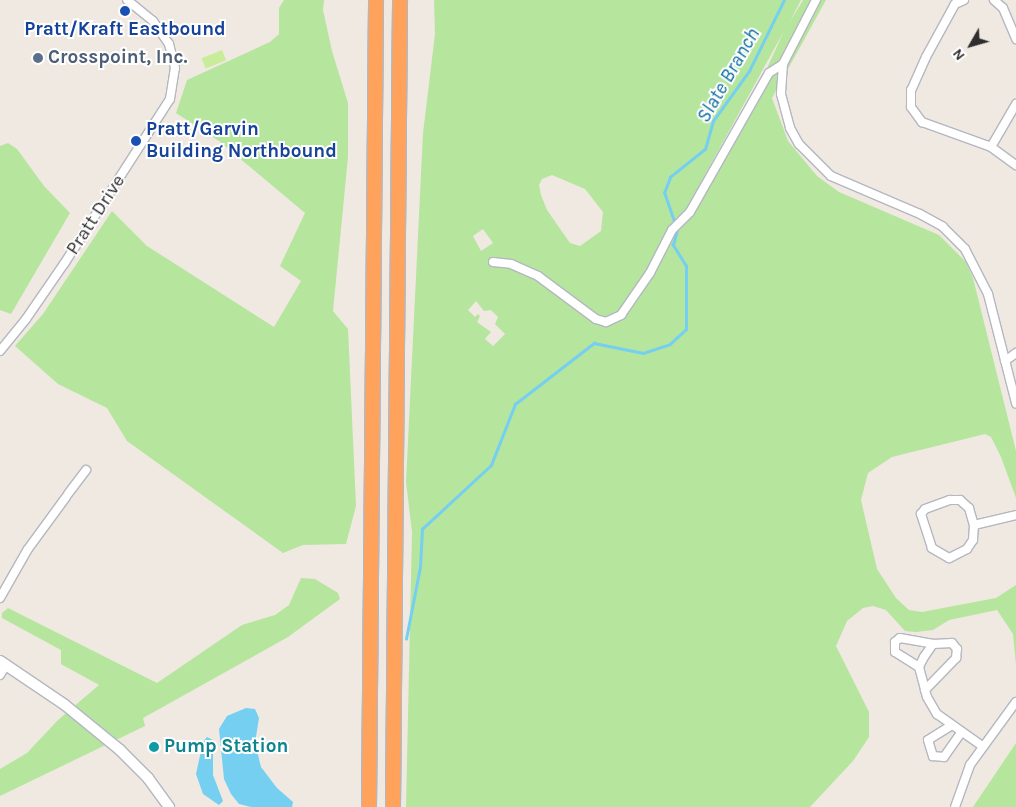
<!DOCTYPE html>
<style>
body{margin:0}
#map{position:relative;width:1016px;height:807px;overflow:hidden;background:#efe9e1;font-family:Karla,sans-serif}
div>[style]{position:absolute}
[style*='--x']{left:calc(var(--x)*1px);top:calc(var(--y)*1px);width:calc(var(--w)*1px);rotate:calc(var(--a)*1deg)}
.green>*{inset:0;background:#b6e59e}
.pitch>*{inset:0;background:#c9ec9a;transform-origin:0 0}
.water>*{inset:0;background:#75cff0}
.stream>*{height:2.5px;margin:-1.25px;padding:0 1.25px;transform-origin:1.25px;border-radius:1.25px;background:#75cff0}
.roads{filter:drop-shadow(1px 0 #b4b7c1) drop-shadow(-1px 0 #b4b7c1) drop-shadow(0 1px #b4b7c1) drop-shadow(0 -1px #b4b7c1)}
.street>*{height:8px;margin:-4px;padding:0 4px;transform-origin:4px;border-radius:4px;background:#fff}
.secondary>*{height:10px;margin:-5px;padding:0 5px;transform-origin:5px;border-radius:5px;background:#fff}
.highway>*{height:14px;margin:-7px;padding:0 7px;transform-origin:7px;border-radius:7px;background:#ffa35c}
.dots>*{width:14px;height:14px;translate:-50% -50%;box-sizing:border-box;border:2px solid #fff;border-radius:50%}
span{translate:-50% -50%;white-space:nowrap;text-align:center;line-height:1.15;-webkit-text-stroke:4px #fff;paint-order:stroke}
.transit-label{font-size:19px;color:#164399;font-weight:700}
.left{translate:0 -50%;text-align:left}
.service-label{font-size:19px;color:#4e5e75;font-weight:700}
.street-label{font-size:19px;color:#2e2e2e}
.culture-label{font-size:19px;color:#0d838f;font-weight:700}
.water-label{font-size:20px;color:#0d6fa3;font-style:italic}
.north{position:absolute;left:946px;top:20px;width:50px;height:50px;-webkit-text-stroke:4px #fff;paint-order:stroke;rotate:232deg;font-size:14px;font-weight:700;line-height:20px;text-align:center;color:#2e2e2e}
.north::after{content:'';display:block;margin:auto;width:18px;height:22px;background:#2e2e2e;clip-path:polygon(50% 0,100% 100%,50% 72%,0 100%)}
</style>
<div id="map">
<div class="green">
<div style="clip-path:polygon(284px 0,324px 0,323px 10px,332px 51px,348px 103px,348px 157px,333px 311px,348px 329px,356px 506px,346px 544px,303px 545px,283px 553px,127px 441px,107px 408px,58px 384px,15px 346px,43px 314px,112px 211px,147px 246px,274px 327px,301px 281px,280px 266px,305px 213px,219px 141px,176px 113px,187px 80px,270px 42px,279px 34px,279px 8px)"></div>
<div style="clip-path:polygon(evenodd,434px 0,801px 0,789px 23px,803px 0,826px 0,772px 98px,788px 141px,817px 176px,839px 192px,939px 235px,966px 262px,973px 278px,1016px 451px,1016px 498px,1001px 457px,991px 437px,985px 434px,892px 457px,868px 473px,861px 500px,877px 569px,896px 598px,909px 610px,922px 612px,996px 598px,1016px 585px,1016px 665px,1013px 634px,997px 610px,949px 620px,933px 630px,916px 632px,905px 631px,886px 610px,873px 606px,863px 608px,847px 621px,836px 646px,869px 712px,869px 737px,853px 761px,810px 807px,406px 807px,412px 532px,406px 482px,423px 133px,435px 34px,434px 0,784px 31px,751px 103px,693px 213px,676px 233px,627px 309px,623px 309px,684px 213px,784px 31px,434px 0,552px 175px,585px 189px,603px 212px,601px 231px,580px 246px,570px 243px,547px 210px,541px 195px,539px 185px,542px 179px,552px 175px,434px 0,483px 229px,493px 243px,481px 251px,473px 236px,483px 229px,434px 0,476px 301px,484px 311px,491px 310px,498px 317px,495px 324px,505px 334px,493px 346px,485px 339px,491px 332px,477px 322px,480px 316px,478px 314px,475px 317px,468px 310px,476px 301px)"></div>
<div style="clip-path:polygon(8px 143px,17px 149px,44px 186px,70px 213px,11px 314px,0 310px,0 146px)"></div>
<div style="clip-path:polygon(301px 578px,315px 579px,338px 593px,340px 599px,288px 637px,143px 718px,145px 726px,0 796px,0 769px,27px 753px,58px 720px,99px 685px,61px 664px,61px 650px,2px 618px,2px 613px,8px 608px,157px 683px,242px 625px,275px 615px,289px 605px)"></div>
<div style="clip-path:polygon(1016px 743px,1016px 807px,973px 807px)"></div>
</div>
<div class="pitch">
<div style="left:222px;top:50px;width:11px;height:22px;rotate:68deg"></div>
</div>
<div class="water">
<div style="clip-path:polygon(246px 708px,255px 709px,259px 718px,255px 743px,261px 767px,277px 788px,293px 802px,292px 807px,251px 807px,239px 804px,231px 794px,224px 779px,219px 729px,227px 716px)"></div>
<div style="clip-path:polygon(207px 737px,213px 740px,213px 775px,223px 801px,219px 805px,203px 794px,196px 774px,203px 742px)"></div>
</div>
<div class="stream">
<div style="--x:406;--y:639;--w:73;--a:-79"></div>
<div style="--x:420;--y:567;--w:38;--a:-87"></div>
<div style="--x:422;--y:529;--w:94;--a:-42.8"></div>
<div style="--x:491;--y:465;--w:66;--a:-68.5"></div>
<div style="--x:515;--y:404;--w:100;--a:-37.7"></div>
<div style="--x:594;--y:343;--w:50;--a:11.5"></div>
<div style="--x:643;--y:353;--w:28;--a:-18"></div>
<div style="--x:670;--y:344;--w:22;--a:-43"></div>
<div style="--x:686;--y:329;--w:63;--a:-90"></div>
<div style="--x:686;--y:266;--w:25;--a:-122"></div>
<div style="--x:673;--y:245;--w:16;--a:-75"></div>
<div style="--x:677;--y:230;--w:39;--a:-109"></div>
<div style="--x:664;--y:193;--w:17;--a:-69"></div>
<div style="--x:670;--y:177;--w:45;--a:-38.7"></div>
<div style="--x:705;--y:149;--w:29;--a:-74"></div>
<div style="--x:713;--y:121;--w:62;--a:-54.2"></div>
<div style="--x:749;--y:71;--w:79;--a:-63.8"></div>
</div>
<div class="roads">
<div class="street">
<div style="--x:816;--y:0;--w:72;--a:117.3"></div>
<div style="--x:783;--y:64;--w:30;--a:94"></div>
<div style="--x:781;--y:94;--w:35;--a:75"></div>
<div style="--x:790;--y:128;--w:18;--a:61"></div>
<div style="--x:799;--y:144;--w:45;--a:45"></div>
<div style="--x:831;--y:176;--w:97;--a:23.1"></div>
<div style="--x:920;--y:214;--w:26;--a:29"></div>
<div style="--x:943;--y:227;--w:31;--a:45"></div>
<div style="--x:965;--y:249;--w:51;--a:62.9"></div>
<div style="--x:988;--y:294;--w:113;--a:75.6"></div>
<div style="--x:964;--y:0;--w:10;--a:156"></div>
<div style="--x:955;--y:4;--w:60;--a:118.7"></div>
<div style="--x:926;--y:57;--w:36;--a:114"></div>
<div style="--x:911;--y:90;--w:17;--a:90"></div>
<div style="--x:911;--y:107;--w:19;--a:54"></div>
<div style="--x:922;--y:122;--w:73;--a:19.9"></div>
<div style="--x:991;--y:147;--w:31;--a:36"></div>
<div style="--x:994;--y:0;--w:12;--a:42"></div>
<div style="--x:1003;--y:8;--w:34;--a:67"></div>
<div style="--x:991;--y:147;--w:50;--a:-59.8"></div>
<div style="--x:493;--y:262;--w:18;--a:6"></div>
<div style="--x:511;--y:264;--w:30;--a:24"></div>
<div style="--x:538;--y:276;--w:72;--a:36.6"></div>
<div style="--x:596;--y:319;--w:10;--a:17"></div>
<div style="--x:606;--y:322;--w:17;--a:-25"></div>
<div style="--x:621;--y:315;--w:51;--a:-55.4"></div>
<div style="--x:650;--y:273;--w:48;--a:-62.9"></div>
<div style="--x:672;--y:230;--w:25;--a:-45"></div>
<div style="--x:690;--y:212;--w:160;--a:-60.4"></div>
<div style="--x:769;--y:73;--w:17;--a:-33"></div>
<div style="--x:0;--y:351;--w:41;--a:-50.9"></div>
<div style="--x:26;--y:319;--w:67;--a:-55.4"></div>
<div style="--x:64;--y:264;--w:196;--a:-57.3"></div>
<div style="--x:170;--y:99;--w:31;--a:-81"></div>
<div style="--x:175;--y:68;--w:25;--a:-104"></div>
<div style="--x:169;--y:44;--w:28;--a:-125"></div>
<div style="--x:153;--y:21;--w:33;--a:-141"></div>
<div style="--x:1005;--y:361;--w:14;--a:-36"></div>
<div style="--x:68;--y:494;--w:30;--a:-53"></div>
<div style="--x:950;--y:500;--w:10;--a:0"></div>
<div style="--x:960;--y:500;--w:12;--a:42"></div>
<div style="--x:969;--y:508;--w:18;--a:74"></div>
<div style="--x:974;--y:525;--w:15;--a:94"></div>
<div style="--x:973;--y:540;--w:11;--a:124"></div>
<div style="--x:967;--y:549;--w:20;--a:153"></div>
<div style="--x:949;--y:558;--w:20;--a:-150"></div>
<div style="--x:932;--y:548;--w:36;--a:-108"></div>
<div style="--x:921;--y:514;--w:6;--a:-51"></div>
<div style="--x:925;--y:509;--w:27;--a:-20"></div>
<div style="--x:974;--y:525;--w:43;--a:-13.4"></div>
<div style="--x:0;--y:598;--w:56;--a:-60.3"></div>
<div style="--x:28;--y:549;--w:64;--a:-53.8"></div>
<div style="--x:919;--y:667;--w:28;--a:-148"></div>
<div style="--x:895;--y:652;--w:10;--a:-90"></div>
<div style="--x:895;--y:642;--w:6;--a:-39"></div>
<div style="--x:900;--y:638;--w:34;--a:10"></div>
<div style="--x:0;--y:675;--w:12;--a:-59"></div>
<div style="--x:925;--y:690;--w:45;--a:-45.9"></div>
<div style="--x:956;--y:658;--w:9;--a:-84"></div>
<div style="--x:957;--y:649;--w:8;--a:-130"></div>
<div style="--x:952;--y:643;--w:19;--a:177"></div>
<div style="--x:933;--y:644;--w:16;--a:125"></div>
<div style="--x:924;--y:657;--w:11;--a:117"></div>
<div style="--x:919;--y:667;--w:24;--a:75"></div>
<div style="--x:925;--y:690;--w:7;--a:74"></div>
<div style="--x:927;--y:697;--w:20;--a:60"></div>
<div style="--x:937;--y:714;--w:55;--a:35.4"></div>
<div style="--x:952;--y:725;--w:28;--a:148"></div>
<div style="--x:928;--y:740;--w:17;--a:73"></div>
<div style="--x:933;--y:756;--w:11;--a:5"></div>
<div style="--x:944;--y:757;--w:29;--a:-55"></div>
<div style="--x:955;--y:807;--w:45;--a:-70.3"></div>
<div style="--x:970;--y:765;--w:78;--a:-53.9"></div>
</div>
<div class="secondary">
<div style="--x:0;--y:661;--w:78;--a:34.1"></div>
<div style="--x:65;--y:705;--w:71;--a:39.3"></div>
<div style="--x:120;--y:750;--w:40;--a:45"></div>
<div style="--x:148;--y:778;--w:36;--a:54"></div>
</div>
<div class="highway">
<div style="--x:369;--y:807;--w:807;--a:-89.5"></div>
<div style="--x:393;--y:807;--w:807;--a:-89.5"></div>
</div>
</div>
<div class="dots">
<div style="left:125px;top:11px;background:#1a4fb4"></div>
<div style="left:38px;top:58px;background:#5c6f8a"></div>
<div style="left:136px;top:141px;background:#1a4fb4"></div>
<div style="left:154px;top:747px;background:#0f9aa8"></div>
</div>
<div class="transit-label">
<span style="left:125px;top:30px">Pratt/Kraft Eastbound</span>
<span class="left" style="left:146px;top:141px">Pratt/Garvin<br>Building Northbound</span>
</div>
<div class="service-label">
<span class="left" style="left:48px;top:58px">Crosspoint, Inc.</span>
</div>
<div class="street-label">
<span style="left:96px;top:215px;rotate:-57deg">Pratt Drive</span>
</div>
<div class="culture-label">
<span class="left" style="left:164px;top:747px">Pump Station</span>
</div>
<div class="water-label">
<span style="left:728px;top:75px;rotate:-60deg">Slate Branch</span>
</div>
<div class="north">N</div>
</div>
